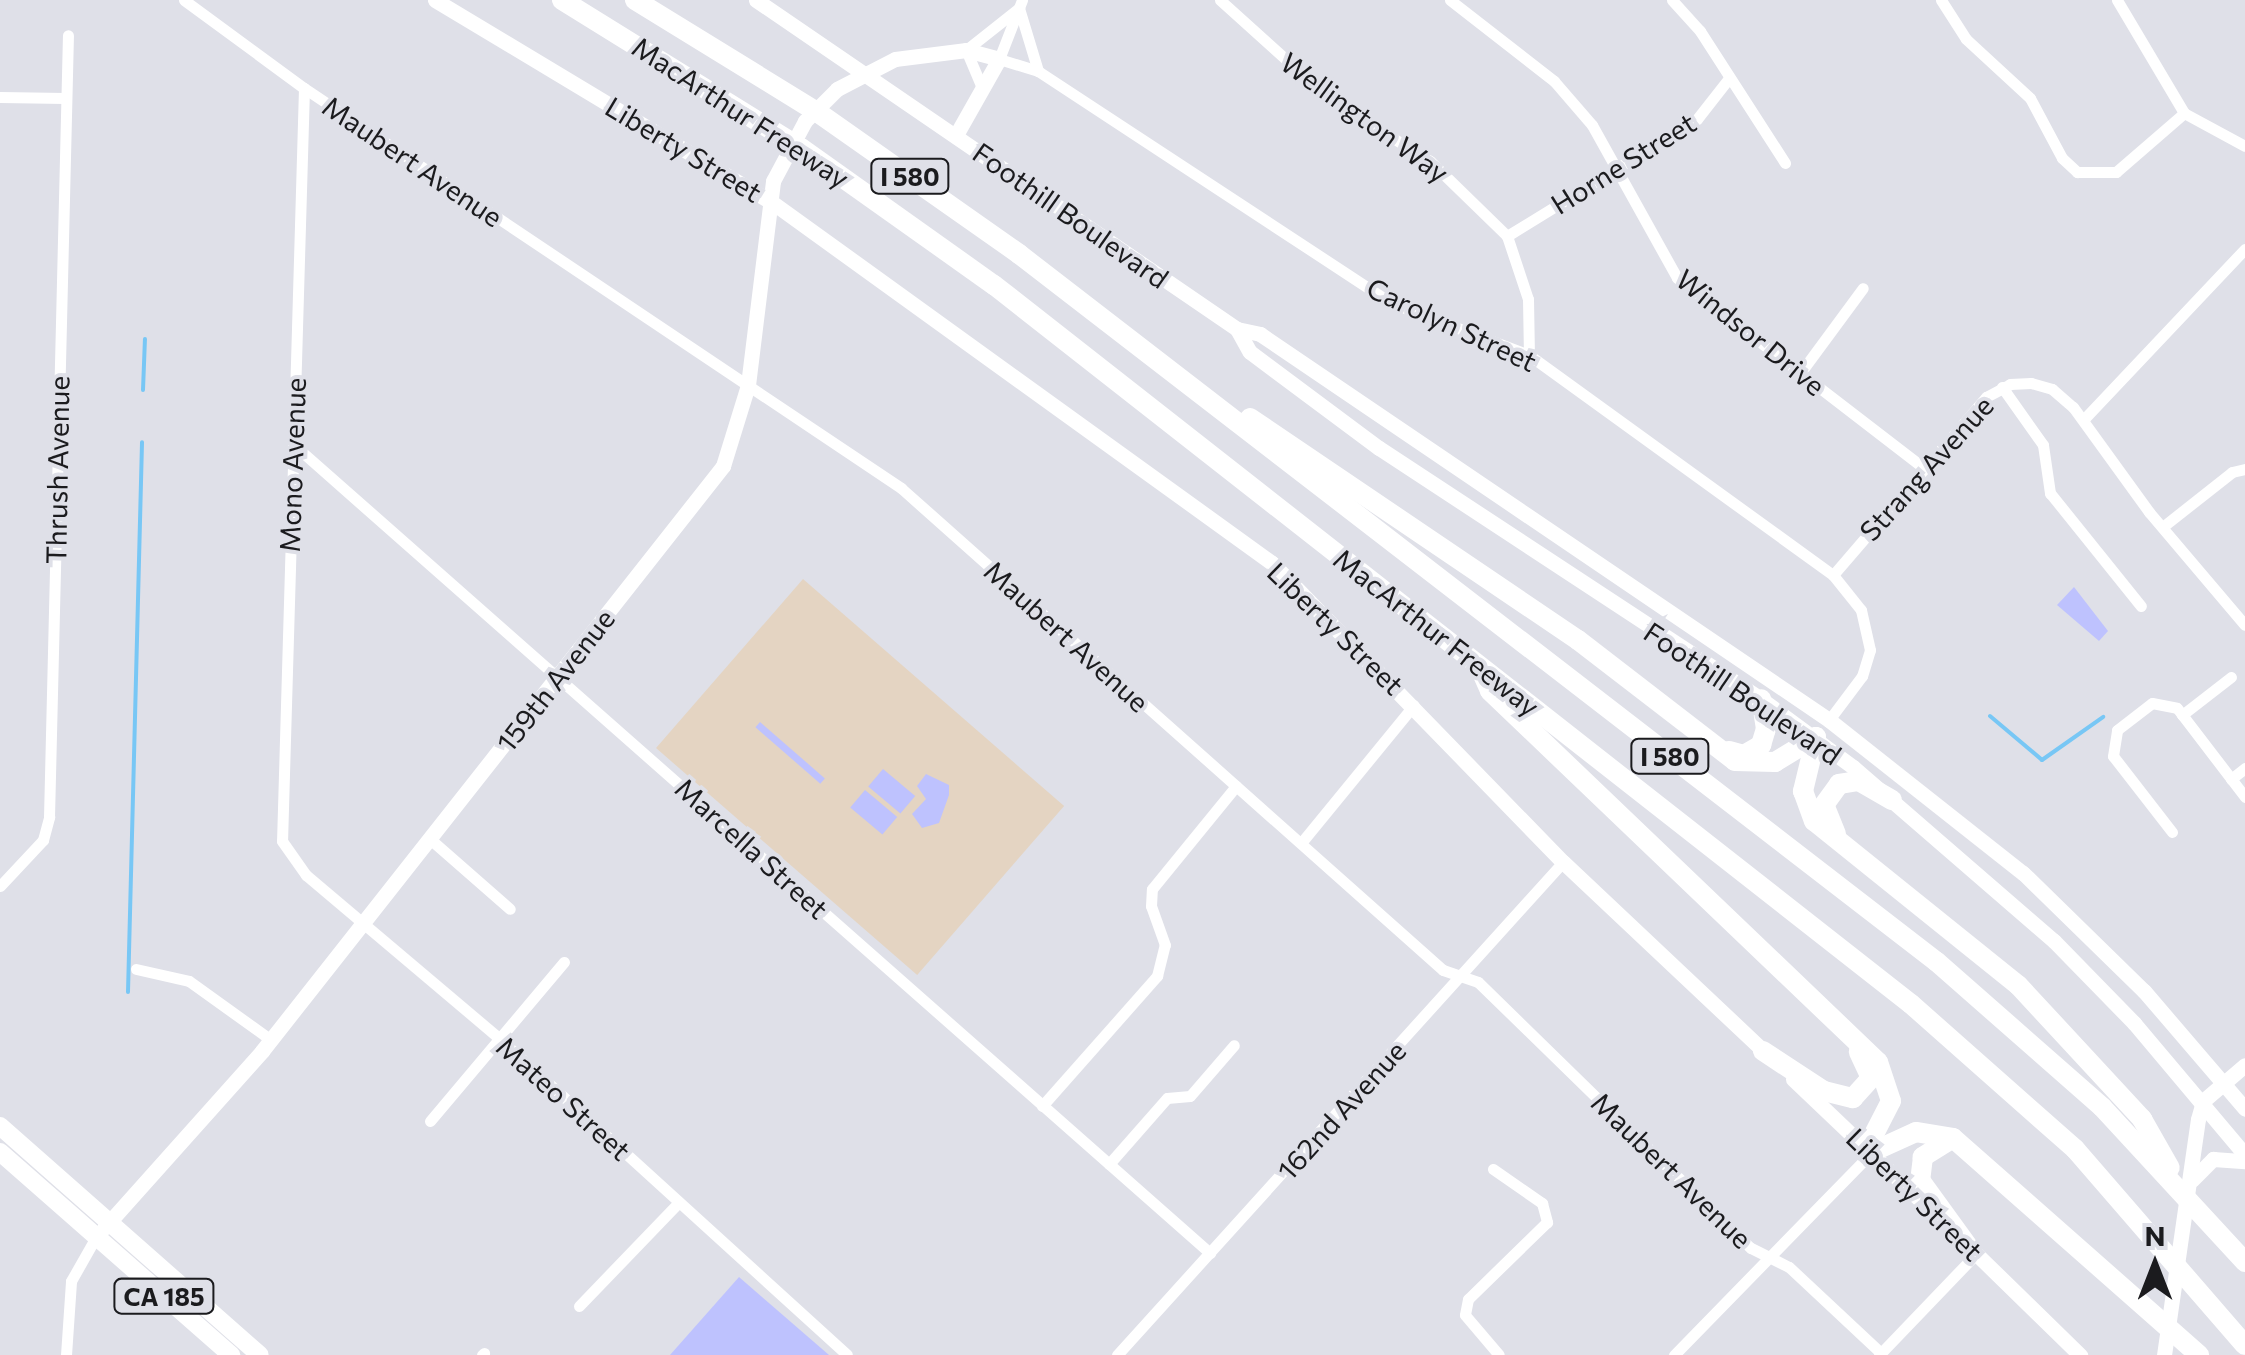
<!DOCTYPE html>
<style>
body{margin:0}
#map{position:relative;width:2245px;height:1355px;overflow:hidden;background:#dfe0e8;font-family:Commissioner,sans-serif}
div>[style]{position:absolute}
[style*='--x']{left:calc(var(--x)*1px);top:calc(var(--y)*1px);width:calc(var(--w)*1px);rotate:calc(var(--a)*1deg)}
.education>*{inset:0;background:#e4d4c2;transform-origin:0 0}
.green>*{inset:0;background:#bec2fe;transform-origin:0 0}
.stream>*{height:4px;margin:-2px;padding:0 2px;transform-origin:2px;border-radius:2px;background:#78c7f5}
.street>*{height:11px;margin:-5.5px;padding:0 5.5px;transform-origin:5.5px;border-radius:5.5px;background:#fff}
.secondary>*{height:15px;margin:-7.5px;padding:0 7.5px;transform-origin:7.5px;border-radius:7.5px;background:#fff}
.primary>*{height:18px;margin:-9px;padding:0 9px;transform-origin:9px;border-radius:9px;background:#fff}
.highway>*{height:20px;margin:-10px;padding:0 10px;transform-origin:10px;border-radius:10px;background:#fff}
span{translate:-50% -50%;white-space:nowrap;text-align:center;line-height:1.15;-webkit-text-stroke:8px #dfe0e8;paint-order:stroke}
.shield-label span{padding:2px 8px;background:#dfe0e8;border:2px solid;border-radius:8px;-webkit-text-stroke-width:0}
.shield-label{font-size:25px;color:#1b1b1e;font-weight:700}
.street-label{font-size:28px;color:#1b1b1e}
.north{position:absolute;left:2105px;top:1215px;width:100px;height:100px;-webkit-text-stroke:8px #dfe0e8;paint-order:stroke;rotate:0deg;font-size:28px;font-weight:700;line-height:40px;text-align:center;color:#1b1b1e}
.north::after{content:'';display:block;margin:auto;width:35px;height:45px;background:#1b1b1e;clip-path:polygon(50% 0,100% 100%,50% 72%,0 100%)}
</style>
<div id="map">
<div class="education">
<div style="left:803px;top:579px;width:346px;height:224px;rotate:41deg"></div>
</div>
<div class="green">
<div style="clip-path:polygon(2074px 587px,2108px 631px,2099px 641px,2057px 605px)"></div>
<div style="left:760px;top:722px;width:86px;height:7px;rotate:41deg"></div>
<div style="left:883px;top:769px;width:42px;height:23px;rotate:40deg"></div>
<div style="clip-path:polygon(926px 774px,949px 785px,949px 795px,939px 823px,922px 828px,912px 814px,926px 799px,917px 786px)"></div>
<div style="left:865px;top:790px;width:42px;height:23px;rotate:40deg"></div>
<div style="clip-path:polygon(739px 1277px,829px 1355px,670px 1355px)"></div>
</div>
<div class="stream">
<div style="--x:143;--y:390;--w:51;--a:-87.8"></div>
<div style="--x:1990;--y:716;--w:68;--a:40.2"></div>
<div style="--x:2042;--y:760;--w:75;--a:-35.2"></div>
<div style="--x:128;--y:992;--w:550;--a:-88.54"></div>
</div>
<div class="street">
<div style="--x:184;--y:0;--w:149;--a:36.3"></div>
<div style="--x:304;--y:88;--w:719;--a:33.82"></div>
<div style="--x:901;--y:488;--w:725;--a:41.65"></div>
<div style="--x:1443;--y:970;--w:37;--a:19"></div>
<div style="--x:1478;--y:982;--w:381;--a:44.3"></div>
<div style="--x:1751;--y:1248;--w:42;--a:26.6"></div>
<div style="--x:1789;--y:1267;--w:126;--a:43.1"></div>
<div style="--x:1022;--y:0;--w:63;--a:111.3"></div>
<div style="--x:999;--y:59;--w:41;--a:17.1"></div>
<div style="--x:1038;--y:71;--w:420;--a:33.3"></div>
<div style="--x:1389;--y:302;--w:150;--a:20.7"></div>
<div style="--x:1529;--y:355;--w:375;--a:35.9"></div>
<div style="--x:1833;--y:575;--w:45;--a:51.3"></div>
<div style="--x:1861;--y:610;--w:41;--a:77.3"></div>
<div style="--x:1870;--y:650;--w:27;--a:107"></div>
<div style="--x:1862;--y:676;--w:55;--a:126.9"></div>
<div style="--x:1220;--y:0;--w:148;--a:42"></div>
<div style="--x:1330;--y:99;--w:118;--a:31.8"></div>
<div style="--x:1430;--y:161;--w:107;--a:44.2"></div>
<div style="--x:1507;--y:236;--w:66;--a:71.6"></div>
<div style="--x:1528;--y:299;--w:56;--a:89"></div>
<div style="--x:1450;--y:0;--w:132;--a:37.9"></div>
<div style="--x:1554;--y:81;--w:58;--a:49.2"></div>
<div style="--x:1592;--y:125;--w:175;--a:60.9"></div>
<div style="--x:1677;--y:278;--w:308;--a:37.6"></div>
<div style="--x:1672;--y:0;--w:42;--a:47.9"></div>
<div style="--x:1700;--y:31;--w:157;--a:57.2"></div>
<div style="--x:1941;--y:0;--w:46;--a:57.3"></div>
<div style="--x:1966;--y:39;--w:87;--a:42.7"></div>
<div style="--x:2030;--y:98;--w:68;--a:61.9"></div>
<div style="--x:2062;--y:158;--w:21;--a:43"></div>
<div style="--x:2077;--y:172;--w:39;--a:0"></div>
<div style="--x:2116;--y:172;--w:90;--a:-40.9"></div>
<div style="--x:2117;--y:0;--w:131;--a:59.3"></div>
<div style="--x:2184;--y:113;--w:69;--a:28.4"></div>
<div style="--x:304;--y:88;--w:753;--a:91.67"></div>
<div style="--x:282;--y:841;--w:42;--a:54.8"></div>
<div style="--x:306;--y:875;--w:254;--a:40.2"></div>
<div style="--x:500;--y:1039;--w:469;--a:42.3"></div>
<div style="--x:983;--y:90;--w:43;--a:-113"></div>
<div style="--x:966;--y:50;--w:68;--a:-38.4"></div>
<div style="--x:1019;--y:8;--w:66;--a:73.2"></div>
<div style="--x:0;--y:97;--w:65;--a:0.9"></div>
<div style="--x:1507;--y:236;--w:223;--a:-31.6"></div>
<div style="--x:1697;--y:119;--w:52;--a:-52"></div>
<div style="--x:1801;--y:372;--w:104;--a:-53.6"></div>
<div style="--x:2002;--y:387;--w:71;--a:54.7"></div>
<div style="--x:2043;--y:445;--w:49;--a:81.7"></div>
<div style="--x:2050;--y:493;--w:145;--a:51.2"></div>
<div style="--x:2084;--y:419;--w:234;--a:-46.6"></div>
<div style="--x:293;--y:444;--w:1223;--a:41.42"></div>
<div style="--x:2165;--y:525;--w:85;--a:-38.3"></div>
<div style="--x:2232;--y:472;--w:13;--a:-13"></div>
<div style="--x:1833;--y:575;--w:235;--a:-49.3"></div>
<div style="--x:1986;--y:397;--w:27;--a:-28"></div>
<div style="--x:2010;--y:384;--w:21;--a:-3"></div>
<div style="--x:2031;--y:383;--w:22;--a:16"></div>
<div style="--x:2052;--y:389;--w:28;--a:41"></div>
<div style="--x:2073;--y:407;--w:130;--a:54.1"></div>
<div style="--x:2149;--y:512;--w:148;--a:49.7"></div>
<div style="--x:2182;--y:715;--w:62;--a:-37.8"></div>
<div style="--x:2231;--y:779;--w:18;--a:-38"></div>
<div style="--x:2172;--y:832;--w:96;--a:-127.8"></div>
<div style="--x:2113;--y:756;--w:26;--a:-81"></div>
<div style="--x:2117;--y:730;--w:44;--a:-37.6"></div>
<div style="--x:2152;--y:703;--w:25;--a:11"></div>
<div style="--x:2177;--y:708;--w:112;--a:52.6"></div>
<div style="--x:430;--y:839;--w:106;--a:41.2"></div>
<div style="--x:1301;--y:843;--w:178;--a:-50.7"></div>
<div style="--x:0;--y:886;--w:63;--a:-46.9"></div>
<div style="--x:43;--y:840;--w:24;--a:-75"></div>
<div style="--x:49;--y:817;--w:782;--a:-88.61"></div>
<div style="--x:136;--y:969;--w:54;--a:12.8"></div>
<div style="--x:189;--y:981;--w:101;--a:35.7"></div>
<div style="--x:1042;--y:1106;--w:174;--a:-48.5"></div>
<div style="--x:1157;--y:976;--w:32;--a:-76"></div>
<div style="--x:1165;--y:945;--w:41;--a:-109.7"></div>
<div style="--x:1151;--y:906;--w:17;--a:-87"></div>
<div style="--x:1152;--y:889;--w:133;--a:-50.8"></div>
<div style="--x:430;--y:1121;--w:208;--a:-49.9"></div>
<div style="--x:1109;--y:1164;--w:88;--a:-48.7"></div>
<div style="--x:1167;--y:1098;--w:23;--a:-5"></div>
<div style="--x:1190;--y:1096;--w:67;--a:-49.2"></div>
<div style="--x:1493;--y:1169;--w:60;--a:34.8"></div>
<div style="--x:1542;--y:1203;--w:20;--a:75"></div>
<div style="--x:1547;--y:1222;--w:110;--a:135.7"></div>
<div style="--x:1468;--y:1299;--w:16;--a:101"></div>
<div style="--x:1465;--y:1315;--w:52;--a:49.6"></div>
<div style="--x:579;--y:1306;--w:144;--a:-46.1"></div>
<div style="--x:66;--y:1355;--w:74;--a:-86.1"></div>
<div style="--x:71;--y:1281;--w:51;--a:-60.4"></div>
<div style="--x:482;--y:1355;--w:3;--a:-45"></div>
<div style="--x:1117;--y:1355;--w:665;--a:-47.87"></div>
<div style="--x:1674;--y:1355;--w:284;--a:-45.7"></div>
<div style="--x:1879;--y:1355;--w:140;--a:-46.2"></div>
</div>
<div class="secondary">
<div style="--x:435;--y:0;--w:394;--a:31"></div>
<div style="--x:773;--y:203;--w:615;--a:35.81"></div>
<div style="--x:1272;--y:563;--w:417;--a:45.8"></div>
<div style="--x:1563;--y:862;--w:283;--a:43.3"></div>
<div style="--x:756;--y:0;--w:583;--a:34.37"></div>
<div style="--x:1237;--y:329;--w:24;--a:12"></div>
<div style="--x:1260;--y:334;--w:688;--a:34.15"></div>
<div style="--x:1829;--y:720;--w:247;--a:38.3"></div>
<div style="--x:2023;--y:873;--w:169;--a:44.3"></div>
<div style="--x:2144;--y:991;--w:155;--a:49.4"></div>
<div style="--x:1237;--y:329;--w:26;--a:61"></div>
<div style="--x:1250;--y:352;--w:161;--a:36.7"></div>
<div style="--x:1379;--y:448;--w:457;--a:33.3"></div>
<div style="--x:1761;--y:699;--w:114;--a:36.5"></div>
<div style="--x:1853;--y:767;--w:266;--a:40.9"></div>
<div style="--x:2054;--y:941;--w:115;--a:45.7"></div>
<div style="--x:2134;--y:1023;--w:172;--a:49.9"></div>
<div style="--x:1793;--y:1079;--w:197;--a:43.6"></div>
<div style="--x:2192;--y:1180;--w:30;--a:-45"></div>
<div style="--x:2213;--y:1159;--w:32;--a:4"></div>
<div style="--x:104;--y:1228;--w:237;--a:-48.2"></div>
<div style="--x:262;--y:1051;--w:745;--a:-51.76"></div>
<div style="--x:723;--y:466;--w:85;--a:-72.8"></div>
<div style="--x:748;--y:385;--w:206;--a:-83"></div>
<div style="--x:773;--y:181;--w:68;--a:-61.9"></div>
<div style="--x:805;--y:121;--w:45;--a:-45"></div>
<div style="--x:837;--y:89;--w:65;--a:-27.3"></div>
<div style="--x:895;--y:59;--w:72;--a:-7.2"></div>
<div style="--x:966;--y:50;--w:34;--a:15"></div>
<div style="--x:999;--y:59;--w:87;--a:119.5"></div>
<div style="--x:1960;--y:1238;--w:168;--a:44.3"></div>
<div style="--x:2164;--y:1355;--w:238;--a:-81.8"></div>
<div style="--x:2198;--y:1119;--w:19;--a:-74"></div>
<div style="--x:2203;--y:1101;--w:55;--a:-40.6"></div>
</div>
<div class="primary">
<div style="--x:0;--y:1126;--w:346;--a:41.4"></div>
<div style="--x:0;--y:1152;--w:308;--a:41.3"></div>
</div>
<div class="highway">
<div style="--x:562;--y:0;--w:281;--a:31.8"></div>
<div style="--x:801;--y:148;--w:237;--a:35.4"></div>
<div style="--x:994;--y:285;--w:1165;--a:38.1"></div>
<div style="--x:1911;--y:1004;--w:219;--a:41.5"></div>
<div style="--x:2075;--y:1149;--w:259;--a:49.1"></div>
<div style="--x:635;--y:0;--w:217;--a:31.6"></div>
<div style="--x:820;--y:114;--w:243;--a:35.1"></div>
<div style="--x:1019;--y:254;--w:1159;--a:37.64"></div>
<div style="--x:1937;--y:962;--w:220;--a:41.3"></div>
<div style="--x:2102;--y:1107;--w:211;--a:47.3"></div>
<div style="--x:1250;--y:418;--w:396;--a:34.1"></div>
<div style="--x:1578;--y:640;--w:198;--a:37.6"></div>
<div style="--x:1735;--y:761;--w:40;--a:1.4"></div>
<div style="--x:1775;--y:762;--w:48;--a:-31.4"></div>
<div style="--x:1483;--y:675;--w:17;--a:66"></div>
<div style="--x:1490;--y:691;--w:537;--a:43.72"></div>
<div style="--x:1878;--y:1062;--w:41;--a:71.6"></div>
<div style="--x:1891;--y:1101;--w:44;--a:117.1"></div>
<div style="--x:1871;--y:1140;--w:12;--a:85"></div>
<div style="--x:1872;--y:1152;--w:48;--a:-24.4"></div>
<div style="--x:1916;--y:1132;--w:37;--a:9"></div>
<div style="--x:1953;--y:1138;--w:328;--a:41.4"></div>
<div style="--x:1816;--y:737;--w:56;--a:103.5"></div>
<div style="--x:1803;--y:791;--w:32;--a:70"></div>
<div style="--x:1814;--y:821;--w:262;--a:38.8"></div>
<div style="--x:2018;--y:985;--w:183;--a:47.2"></div>
<div style="--x:2142;--y:1119;--w:56;--a:60.3"></div>
<div style="--x:1729;--y:751;--w:16;--a:15"></div>
<div style="--x:1744;--y:755;--w:20;--a:-30"></div>
<div style="--x:1761;--y:745;--w:17;--a:-73"></div>
<div style="--x:1766;--y:729;--w:30;--a:-99"></div>
<div style="--x:1836;--y:834;--w:31;--a:-112"></div>
<div style="--x:1824;--y:805;--w:26;--a:-54"></div>
<div style="--x:1839;--y:784;--w:20;--a:-9"></div>
<div style="--x:1859;--y:781;--w:38;--a:30"></div>
<div style="--x:1763;--y:1051;--w:73;--a:33.3"></div>
<div style="--x:1824;--y:1091;--w:30;--a:14"></div>
<div style="--x:1853;--y:1098;--w:27;--a:-48"></div>
<div style="--x:1871;--y:1078;--w:29;--a:-115"></div>
<div style="--x:1953;--y:1138;--w:36;--a:148"></div>
<div style="--x:1923;--y:1157;--w:23;--a:97"></div>
<div style="--x:1920;--y:1180;--w:80;--a:54.1"></div>
</div>
<div class="shield-label">
<span style="left:910px;top:176px">I 580</span>
<span style="left:1670px;top:756px">I 580</span>
<span style="left:164px;top:1296px">CA 185</span>
</div>
<div class="street-label">
<span style="left:741px;top:112px;rotate:33deg">MacArthur Freeway</span>
<span style="left:1365px;top:117px;rotate:36deg">Wellington Way</span>
<span style="left:684px;top:149px;rotate:31deg">Liberty Street</span>
<span style="left:413px;top:161px;rotate:34deg">Maubert Avenue</span>
<span style="left:1623px;top:163px;rotate:-32deg">Horne Street</span>
<span style="left:1071px;top:215px;rotate:35deg">Foothill Boulevard</span>
<span style="left:1452px;top:324px;rotate:25deg">Carolyn Street</span>
<span style="left:1751px;top:332px;rotate:39deg">Windsor Drive</span>
<span style="left:292px;top:465px;rotate:-88deg">Mono Avenue</span>
<span style="left:1926px;top:468px;rotate:-48deg">Strang Avenue</span>
<span style="left:57px;top:470px;rotate:-89deg">Thrush Avenue</span>
<span style="left:1336px;top:628px;rotate:44deg">Liberty Street</span>
<span style="left:1437px;top:632px;rotate:38deg">MacArthur Freeway</span>
<span style="left:1067px;top:636px;rotate:42deg">Maubert Avenue</span>
<span style="left:555px;top:680px;rotate:-52deg">159th Avenue</span>
<span style="left:1743px;top:693px;rotate:34deg">Foothill Boulevard</span>
<span style="left:752px;top:848px;rotate:42deg">Marcella Street</span>
<span style="left:564px;top:1098px;rotate:42deg">Mateo Street</span>
<span style="left:1341px;top:1110px;rotate:-48deg">162nd Avenue</span>
<span style="left:1672px;top:1170px;rotate:44deg">Maubert Avenue</span>
<span style="left:1915px;top:1194px;rotate:44deg">Liberty Street</span>
</div>
<div class="north">N</div>
</div>
